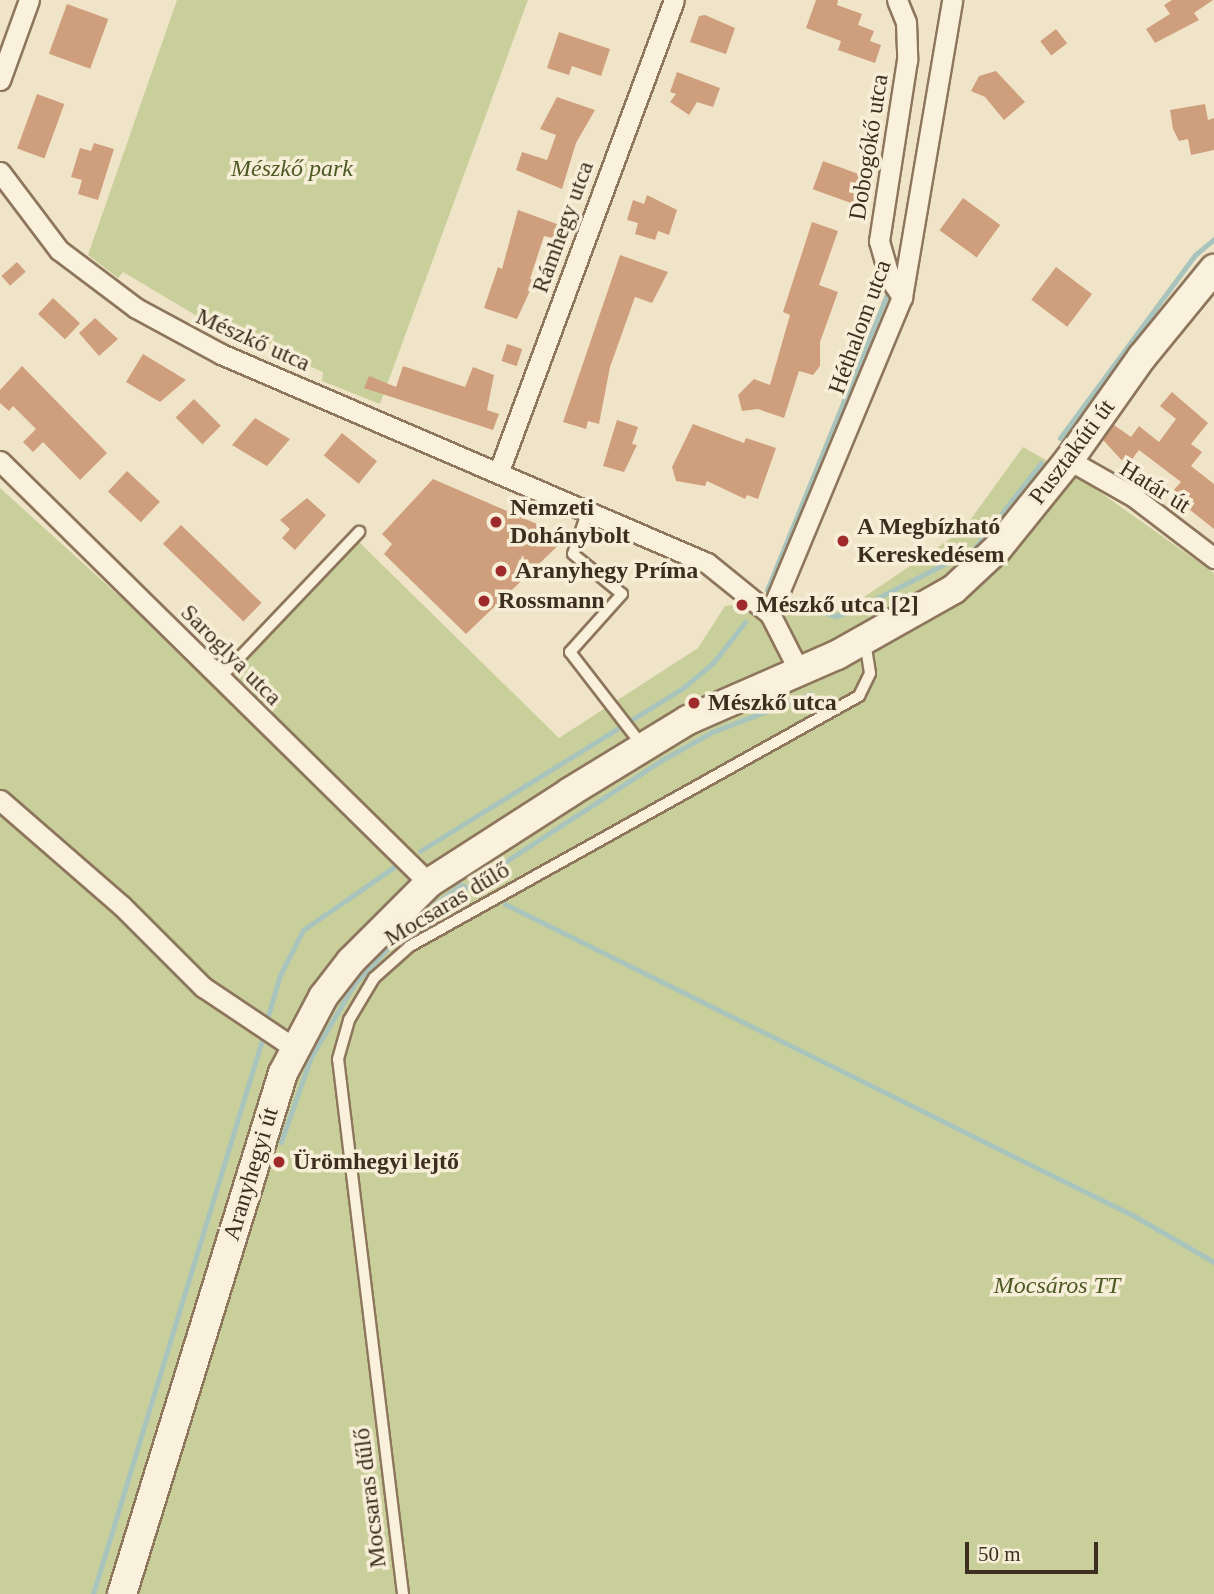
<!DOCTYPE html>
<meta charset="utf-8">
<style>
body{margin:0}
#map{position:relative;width:1214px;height:1594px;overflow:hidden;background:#f0e4c8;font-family:"Times New Roman",serif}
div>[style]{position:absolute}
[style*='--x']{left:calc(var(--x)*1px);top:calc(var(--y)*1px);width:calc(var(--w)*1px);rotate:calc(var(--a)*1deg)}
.green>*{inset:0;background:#c9cf9b}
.stream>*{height:5px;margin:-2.5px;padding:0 2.5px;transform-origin:2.5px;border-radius:2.5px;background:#a9c4bc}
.building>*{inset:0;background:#cf9f7d;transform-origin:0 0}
.roads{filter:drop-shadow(2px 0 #8d765c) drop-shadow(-2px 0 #8d765c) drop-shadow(0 2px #8d765c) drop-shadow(0 -2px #8d765c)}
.lane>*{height:10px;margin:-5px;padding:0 5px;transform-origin:5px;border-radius:5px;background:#faf1dc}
.street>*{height:19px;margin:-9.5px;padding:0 9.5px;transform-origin:9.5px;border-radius:9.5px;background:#faf1dc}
.secondary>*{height:28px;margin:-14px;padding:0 14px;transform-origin:14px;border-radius:14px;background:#faf1dc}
.dots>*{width:19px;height:19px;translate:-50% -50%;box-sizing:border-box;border:4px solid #f7eed8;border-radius:50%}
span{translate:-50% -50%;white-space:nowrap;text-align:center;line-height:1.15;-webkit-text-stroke:7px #f7eed8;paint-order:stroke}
.street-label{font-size:24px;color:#3d2e20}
.park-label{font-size:24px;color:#4d5a26;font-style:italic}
.poi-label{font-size:24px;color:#3d2e20;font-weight:700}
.left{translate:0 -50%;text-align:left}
.scale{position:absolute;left:965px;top:1542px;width:133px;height:32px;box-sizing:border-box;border:4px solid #3d2e20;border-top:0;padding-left:9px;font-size:21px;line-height:24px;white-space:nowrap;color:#3d2e20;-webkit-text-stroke:5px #f7eed8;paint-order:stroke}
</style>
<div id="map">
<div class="green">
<div style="clip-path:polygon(177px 0,528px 0,380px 404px,322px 381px,323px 372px,202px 319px,123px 272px,118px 278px,88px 255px)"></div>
<div style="clip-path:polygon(1023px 447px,1090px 485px,1214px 573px,1214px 1594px,0 1594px,0 488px,221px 688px,358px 541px,559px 738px,698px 648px,725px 606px,792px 597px,842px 612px,963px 530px)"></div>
</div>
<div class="stream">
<div style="--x:1060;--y:438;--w:227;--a:-53.6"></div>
<div style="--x:1195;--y:255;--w:25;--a:-40"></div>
<div style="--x:767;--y:590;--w:318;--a:-67.9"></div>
<div style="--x:788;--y:603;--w:50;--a:15.2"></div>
<div style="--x:836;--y:616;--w:17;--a:-17"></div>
<div style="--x:852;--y:611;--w:137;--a:-26.9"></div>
<div style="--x:974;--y:549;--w:109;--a:-52.1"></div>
<div style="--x:420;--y:851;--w:309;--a:-31.8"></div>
<div style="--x:683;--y:688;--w:39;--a:-40"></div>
<div style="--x:713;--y:663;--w:52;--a:-52"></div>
<div style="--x:468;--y:886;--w:231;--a:-33"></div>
<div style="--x:662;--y:760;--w:57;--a:-29.2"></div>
<div style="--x:712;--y:732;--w:106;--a:-21"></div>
<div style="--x:505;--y:904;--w:704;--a:26.38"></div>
<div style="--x:1136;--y:1217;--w:90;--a:30"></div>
<div style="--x:267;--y:1019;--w:46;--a:-73.5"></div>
<div style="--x:280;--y:975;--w:51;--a:-62.9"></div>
<div style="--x:303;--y:930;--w:114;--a:-34.7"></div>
<div style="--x:281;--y:1142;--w:90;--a:-70.6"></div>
<div style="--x:311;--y:1057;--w:86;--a:-59.3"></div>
<div style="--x:355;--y:983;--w:89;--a:-46.8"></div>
<div style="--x:416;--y:918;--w:56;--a:-36.3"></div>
<div style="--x:461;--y:885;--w:18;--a:19"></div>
<div style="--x:93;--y:1594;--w:579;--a:-73.04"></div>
</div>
<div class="building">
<div style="clip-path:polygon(816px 0,838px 0,837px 5px,862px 14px,858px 25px,874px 31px,870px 41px,881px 45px,875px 63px,838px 50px,841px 41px,806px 28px)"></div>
<div style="clip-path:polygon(1172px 0,1213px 0,1194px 13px,1199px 20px,1155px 43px,1146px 29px,1170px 14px,1164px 5px)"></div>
<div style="left:67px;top:4px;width:44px;height:53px;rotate:20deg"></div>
<div style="clip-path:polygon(705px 15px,735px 28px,726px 54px,690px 42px,699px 16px)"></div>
<div style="left:1056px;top:29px;width:18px;height:20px;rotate:52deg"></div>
<div style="clip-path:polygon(559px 32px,610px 49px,601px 76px,572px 66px,569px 75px,547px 68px)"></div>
<div style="clip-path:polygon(996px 71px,1025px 102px,1004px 120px,985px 97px,971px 91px,979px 76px)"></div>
<div style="clip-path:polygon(677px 72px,720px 88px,713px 107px,697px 102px,689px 115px,670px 102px,676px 94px,670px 92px)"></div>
<div style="left:37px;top:94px;width:29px;height:58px;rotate:20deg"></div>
<div style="clip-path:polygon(557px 97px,595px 110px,576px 143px,562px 189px,516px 170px,522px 152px,547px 160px,556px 135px,540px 129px)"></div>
<div style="clip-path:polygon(1205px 104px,1208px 120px,1214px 118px,1214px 150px,1191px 155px,1188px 139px,1179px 141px,1173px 129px,1170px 110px)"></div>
<div style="clip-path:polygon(94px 143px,114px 149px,98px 200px,78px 194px,82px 180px,71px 177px,80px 148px,91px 151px)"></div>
<div style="left:823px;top:161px;width:45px;height:30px;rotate:20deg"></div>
<div style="clip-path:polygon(647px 195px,677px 210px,669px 235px,658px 231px,655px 240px,635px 234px,638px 223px,627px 220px,633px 200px,644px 204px)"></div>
<div style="left:963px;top:198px;width:46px;height:40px;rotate:36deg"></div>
<div style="clip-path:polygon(518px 210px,557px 224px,553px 238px,544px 236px,530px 279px,535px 280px,517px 319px,484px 308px,498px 267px,502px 269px)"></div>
<div style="clip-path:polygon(812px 222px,838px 231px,819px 285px,838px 292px,820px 342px,820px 366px,813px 375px,799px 371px,784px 418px,758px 409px,742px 411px,738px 395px,754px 379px,770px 385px,790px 315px,783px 312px)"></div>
<div style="clip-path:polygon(620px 255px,668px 272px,652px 303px,635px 297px,610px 367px,599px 424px,588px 421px,586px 429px,563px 422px)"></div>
<div style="left:17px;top:262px;width:13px;height:21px;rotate:48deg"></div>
<div style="left:1056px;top:267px;width:45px;height:41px;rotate:37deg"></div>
<div style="left:53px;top:298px;width:37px;height:22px;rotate:43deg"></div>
<div style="clip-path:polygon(95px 318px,118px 339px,99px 356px,79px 333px)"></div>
<div style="left:507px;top:344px;width:16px;height:18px;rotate:18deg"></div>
<div style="clip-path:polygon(143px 354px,186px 380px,160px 402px,126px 382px)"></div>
<div style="clip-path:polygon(22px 366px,107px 453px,80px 480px,43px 442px,33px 452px,23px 442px,36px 429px,13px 406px,9px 411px,0 403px,0 390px)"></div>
<div style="clip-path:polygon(403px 366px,465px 387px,473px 367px,494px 375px,487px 410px,499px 414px,493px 430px,364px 388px,369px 376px,396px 387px)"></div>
<div style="clip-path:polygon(1172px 392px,1208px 423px,1191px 444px,1202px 452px,1191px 466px,1214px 484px,1214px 529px,1170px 494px,1181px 482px,1139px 450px,1127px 466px,1103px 440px,1114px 425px,1131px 437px,1139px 426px,1159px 442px,1176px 419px,1160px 406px)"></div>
<div style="left:194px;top:399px;width:38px;height:26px;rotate:45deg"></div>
<div style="clip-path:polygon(255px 418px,290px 439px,267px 466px,232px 445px)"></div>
<div style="clip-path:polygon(617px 420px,638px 427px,632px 444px,637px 445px,624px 472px,603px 466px)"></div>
<div style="clip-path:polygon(693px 424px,744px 443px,746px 438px,776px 448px,758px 499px,747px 495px,745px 499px,707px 481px,705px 486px,676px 481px,672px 467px)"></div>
<div style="left:342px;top:433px;width:45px;height:29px;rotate:39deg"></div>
<div style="left:127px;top:471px;width:45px;height:28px;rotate:43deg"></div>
<div style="clip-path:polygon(433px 479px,567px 537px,466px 634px,384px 554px,392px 544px,382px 534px)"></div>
<div style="clip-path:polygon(307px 498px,326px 515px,295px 550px,282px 538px,290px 529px,280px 520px)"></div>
<div style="left:181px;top:525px;width:112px;height:26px;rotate:44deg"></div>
</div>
<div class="roads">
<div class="lane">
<div style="--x:588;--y:510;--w:46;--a:108.8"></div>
<div style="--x:573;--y:554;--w:63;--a:39.2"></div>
<div style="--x:622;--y:594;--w:78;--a:131.9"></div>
<div style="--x:570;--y:652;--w:118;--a:52.3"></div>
<div style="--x:220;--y:678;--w:202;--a:-46.4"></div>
<div style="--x:403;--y:1594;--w:515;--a:-96.92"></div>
<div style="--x:341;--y:1083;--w:24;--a:-97"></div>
<div style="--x:338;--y:1059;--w:41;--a:-74.2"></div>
<div style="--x:349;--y:1020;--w:49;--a:-59.2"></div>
<div style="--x:374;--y:978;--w:48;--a:-41.6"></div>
<div style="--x:410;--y:946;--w:514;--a:-29.11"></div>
<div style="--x:859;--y:696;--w:25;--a:-64"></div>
<div style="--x:870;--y:673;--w:31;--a:-99"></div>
</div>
<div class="street">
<div style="--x:897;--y:0;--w:24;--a:68"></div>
<div style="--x:906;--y:22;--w:38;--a:88"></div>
<div style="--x:907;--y:60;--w:183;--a:98.8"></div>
<div style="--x:879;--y:241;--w:40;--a:74"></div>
<div style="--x:890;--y:279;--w:22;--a:56"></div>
<div style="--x:0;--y:80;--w:85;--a:-70.1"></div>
<div style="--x:0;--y:172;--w:98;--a:52.9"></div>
<div style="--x:59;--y:250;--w:96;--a:37"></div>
<div style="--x:136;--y:308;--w:97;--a:28.4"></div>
<div style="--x:221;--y:354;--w:529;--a:23.27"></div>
<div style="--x:707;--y:563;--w:81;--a:39"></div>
<div style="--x:770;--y:614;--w:64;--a:63"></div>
<div style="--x:1069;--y:460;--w:75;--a:29.6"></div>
<div style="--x:1134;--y:497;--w:101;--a:37.3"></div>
<div style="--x:0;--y:461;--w:602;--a:44.53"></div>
<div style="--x:499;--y:471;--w:502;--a:-69.62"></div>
<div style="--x:770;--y:614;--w:343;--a:-67.4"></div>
<div style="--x:902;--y:297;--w:301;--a:-80.4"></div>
<div style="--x:0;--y:800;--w:162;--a:41"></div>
<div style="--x:122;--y:906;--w:115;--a:45"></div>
<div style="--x:203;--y:987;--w:110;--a:33.8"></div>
</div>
<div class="secondary">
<div style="--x:122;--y:1594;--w:545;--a:-72.83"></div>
<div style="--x:283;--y:1073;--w:86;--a:-62.2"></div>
<div style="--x:323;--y:997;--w:46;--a:-52.1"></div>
<div style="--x:351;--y:961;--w:110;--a:-45"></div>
<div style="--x:429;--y:883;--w:168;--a:-32.8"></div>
<div style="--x:570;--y:792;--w:138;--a:-31.4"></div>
<div style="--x:688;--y:720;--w:163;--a:-23.6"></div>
<div style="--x:837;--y:655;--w:134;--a:-29.4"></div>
<div style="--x:954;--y:589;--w:60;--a:-43"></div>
<div style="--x:998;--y:548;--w:113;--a:-51.1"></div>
<div style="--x:1069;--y:460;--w:126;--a:-54.7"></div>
<div style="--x:1142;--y:357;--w:114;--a:-50.7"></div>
</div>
</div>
<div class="dots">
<div style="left:496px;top:522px;background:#9e2a2b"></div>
<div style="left:843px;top:541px;background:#9e2a2b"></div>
<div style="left:501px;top:571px;background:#9e2a2b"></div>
<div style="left:484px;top:601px;background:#9e2a2b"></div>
<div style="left:742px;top:605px;background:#9e2a2b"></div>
<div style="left:694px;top:703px;background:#9e2a2b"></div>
<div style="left:279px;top:1162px;background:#9e2a2b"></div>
</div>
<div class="street-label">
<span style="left:869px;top:147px;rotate:-81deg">Dobogókő utca</span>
<span style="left:563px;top:227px;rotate:-70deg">Rámhegy utca</span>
<span style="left:860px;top:327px;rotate:-70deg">Héthalom utca</span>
<span style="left:253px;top:340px;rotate:24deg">Mészkő utca</span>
<span style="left:1072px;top:452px;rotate:-53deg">Pusztakúti út</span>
<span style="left:1155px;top:487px;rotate:32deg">Határ út</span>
<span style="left:231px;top:655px;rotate:45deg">Saroglya utca</span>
<span style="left:447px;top:904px;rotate:-31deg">Mocsaras dűlő</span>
<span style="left:251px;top:1174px;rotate:-73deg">Aranyhegyi út</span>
<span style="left:370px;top:1498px;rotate:-97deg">Mocsaras dűlő</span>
</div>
<div class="park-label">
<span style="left:292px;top:169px">Mészkő park</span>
<span style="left:1057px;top:1286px">Mocsáros TT</span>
</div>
<div class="poi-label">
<span class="left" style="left:510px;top:522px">Nemzeti<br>Dohánybolt</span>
<span class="left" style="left:857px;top:541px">A Megbízható<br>Kereskedésem</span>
<span class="left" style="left:515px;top:571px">Aranyhegy Príma</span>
<span class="left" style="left:498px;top:601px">Rossmann</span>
<span class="left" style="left:756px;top:605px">Mészkő utca [2]</span>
<span class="left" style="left:708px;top:703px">Mészkő utca</span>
<span class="left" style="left:293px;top:1162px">Ürömhegyi lejtő</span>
</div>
<div class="scale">50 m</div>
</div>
